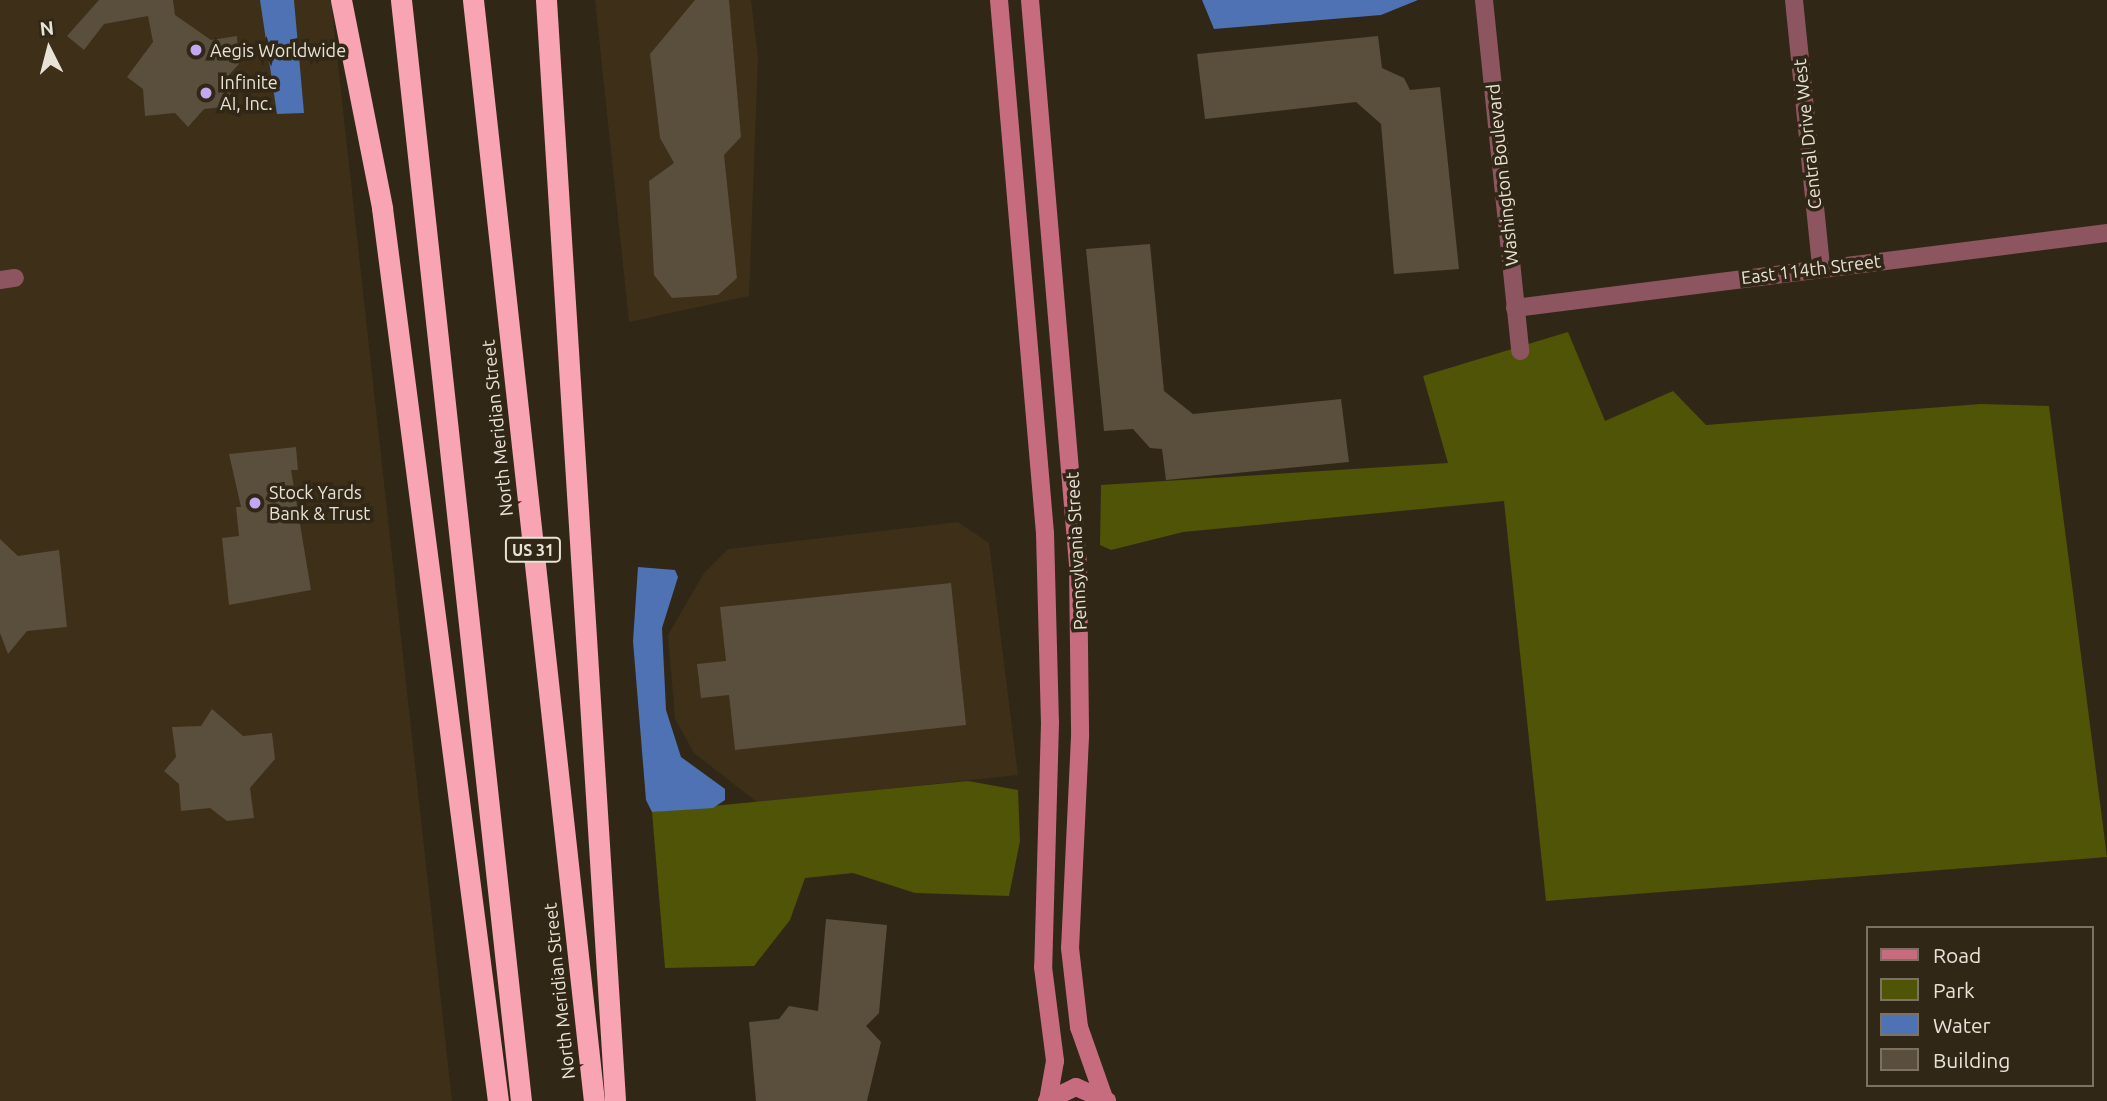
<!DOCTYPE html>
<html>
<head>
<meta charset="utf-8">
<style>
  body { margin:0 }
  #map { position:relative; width:2107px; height:1101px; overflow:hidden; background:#312716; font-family:Ubuntu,sans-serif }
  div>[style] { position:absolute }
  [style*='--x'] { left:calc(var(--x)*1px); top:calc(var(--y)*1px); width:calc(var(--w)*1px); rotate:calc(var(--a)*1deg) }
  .built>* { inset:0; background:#3d2f18 }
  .green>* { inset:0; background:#4f5406 }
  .water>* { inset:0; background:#4e72b3 }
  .building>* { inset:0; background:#5a4f3c }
  .street>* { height:18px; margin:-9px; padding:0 9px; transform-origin:9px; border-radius:9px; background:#8d555f }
  .secondary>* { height:18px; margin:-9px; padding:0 9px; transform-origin:9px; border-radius:9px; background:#c66c7e }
  .highway>* { height:21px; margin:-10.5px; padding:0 10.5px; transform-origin:10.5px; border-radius:10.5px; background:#f8a4b3 }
  .dots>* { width:19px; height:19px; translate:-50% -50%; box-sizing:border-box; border:4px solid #312716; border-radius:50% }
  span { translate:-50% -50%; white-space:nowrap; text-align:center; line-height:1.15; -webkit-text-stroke:7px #312716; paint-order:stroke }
  .shield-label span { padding:2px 5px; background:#312716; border:2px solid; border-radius:5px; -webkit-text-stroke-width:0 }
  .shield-label { font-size:16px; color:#e9e2d7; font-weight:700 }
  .poi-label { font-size:18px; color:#e9e2d7 }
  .left { translate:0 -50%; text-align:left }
  .street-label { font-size:18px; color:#e9e2d7 }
  .legend { position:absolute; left:1866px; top:926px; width:228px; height:161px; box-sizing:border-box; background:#312716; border:2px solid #7b7263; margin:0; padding:9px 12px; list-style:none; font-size:21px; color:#e9e2d7 }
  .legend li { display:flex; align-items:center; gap:14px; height:35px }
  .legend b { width:35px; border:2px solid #7b7263 }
  .north { position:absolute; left:14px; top:14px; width:70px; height:70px; -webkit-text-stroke:5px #312716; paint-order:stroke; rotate:354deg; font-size:19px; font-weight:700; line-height:28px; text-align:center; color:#e9e2d7 }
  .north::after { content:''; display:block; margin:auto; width:24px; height:32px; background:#e9e2d7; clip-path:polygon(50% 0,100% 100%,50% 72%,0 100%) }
</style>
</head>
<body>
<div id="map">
  <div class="built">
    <i style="clip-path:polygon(0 0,331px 0,452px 1101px,0 1101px)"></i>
    <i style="clip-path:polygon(595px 0,751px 0,758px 58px,749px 296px,629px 322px)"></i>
    <i style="clip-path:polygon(958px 522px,989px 543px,1018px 775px,758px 803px,694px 753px,675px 719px,668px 635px,704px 573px,728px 549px)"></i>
  </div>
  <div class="green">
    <i style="clip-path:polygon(1568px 332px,1605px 421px,1673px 391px,1706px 425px,1981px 404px,2049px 406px,2107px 857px,1546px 901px,1504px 501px,1183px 532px,1111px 550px,1100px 545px,1101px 485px,1448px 463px,1423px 376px)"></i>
    <i style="clip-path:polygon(968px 781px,1018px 790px,1020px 841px,1009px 896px,915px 893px,853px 873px,805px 878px,790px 920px,754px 966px,665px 968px,652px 812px)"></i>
  </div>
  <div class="water">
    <i style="clip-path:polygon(260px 0,294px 0,304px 113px,277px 114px)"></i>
    <i style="clip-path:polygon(1202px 0,1418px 0,1381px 15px,1214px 29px)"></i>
    <i style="clip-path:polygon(638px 567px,675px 570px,678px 577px,662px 628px,666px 710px,681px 757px,725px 789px,725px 800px,713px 808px,652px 812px,646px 800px,633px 641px)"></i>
  </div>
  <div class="building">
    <i style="clip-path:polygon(99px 0,173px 0,175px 15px,211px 40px,237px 36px,239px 64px,228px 76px,233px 106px,204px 109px,188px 127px,175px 113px,145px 116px,143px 89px,127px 77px,153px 42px,148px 16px,104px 24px,84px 50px,67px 36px)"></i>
    <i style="clip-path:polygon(695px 0,729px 0,741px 137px,724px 155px,737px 278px,718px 295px,672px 298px,654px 275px,649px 181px,674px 163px,660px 138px,650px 54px)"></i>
    <i style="clip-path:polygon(1378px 36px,1382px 68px,1404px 78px,1410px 90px,1440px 87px,1459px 269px,1394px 274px,1381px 124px,1356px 102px,1205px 119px,1197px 54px)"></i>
    <i style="clip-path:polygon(1150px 244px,1164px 391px,1193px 414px,1341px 399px,1349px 462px,1166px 480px,1162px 449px,1150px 448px,1133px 429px,1104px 431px,1086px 249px)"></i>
    <i style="clip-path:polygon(296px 447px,298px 470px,291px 470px,311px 590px,229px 605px,222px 538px,239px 536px,236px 507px,241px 507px,229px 454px)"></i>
    <i style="clip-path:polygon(0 539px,18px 556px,59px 550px,67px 627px,27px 631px,8px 654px,0 633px)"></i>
    <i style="clip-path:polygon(951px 583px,966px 725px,735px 750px,729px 695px,701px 698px,697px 664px,726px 661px,720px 607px)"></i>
    <i style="clip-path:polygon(212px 709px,243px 736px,272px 733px,275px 759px,250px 788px,254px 818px,227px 821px,210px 808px,181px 811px,179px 784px,164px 771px,176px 757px,172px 727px,201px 726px)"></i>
    <i style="clip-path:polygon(826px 919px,887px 925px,879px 1013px,866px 1026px,881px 1042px,867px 1101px,756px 1101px,749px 1022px,779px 1019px,789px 1006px,818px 1011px)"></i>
  </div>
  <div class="street">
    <i style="--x:1484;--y:0;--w:353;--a:84.1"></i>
    <i style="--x:1794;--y:0;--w:269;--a:84.2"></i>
    <i style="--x:0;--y:280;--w:15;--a:-8"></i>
    <i style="--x:1515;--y:308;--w:597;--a:-7.22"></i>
  </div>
  <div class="secondary">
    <i style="--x:999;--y:0;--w:535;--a:85.07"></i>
    <i style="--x:1045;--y:533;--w:190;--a:88.5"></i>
    <i style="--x:1050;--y:723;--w:244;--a:91.6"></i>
    <i style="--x:1043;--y:967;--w:95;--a:82.7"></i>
    <i style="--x:1055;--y:1061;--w:40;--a:100"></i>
    <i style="--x:1030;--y:0;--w:566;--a:85.14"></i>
    <i style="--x:1078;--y:564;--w:173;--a:89.3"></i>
    <i style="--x:1080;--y:737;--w:211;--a:92.7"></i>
    <i style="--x:1070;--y:948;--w:80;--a:83.5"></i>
    <i style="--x:1079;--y:1027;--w:75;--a:70.6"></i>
    <i style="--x:1047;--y:1101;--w:32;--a:-26"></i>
    <i style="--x:1076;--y:1087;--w:34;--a:24"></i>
  </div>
  <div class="highway">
    <i style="--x:341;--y:0;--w:212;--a:78.8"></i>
    <i style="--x:382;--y:208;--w:901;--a:82.6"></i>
    <i style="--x:401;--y:0;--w:1108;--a:83.78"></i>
    <i style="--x:473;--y:0;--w:1108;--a:83.73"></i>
    <i style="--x:546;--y:0;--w:1103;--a:86.41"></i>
  </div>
  <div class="dots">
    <i style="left:196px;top:50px;background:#c2a7f2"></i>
    <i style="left:206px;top:93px;background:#c2a7f2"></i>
    <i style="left:255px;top:503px;background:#c2a7f2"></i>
  </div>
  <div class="shield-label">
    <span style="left:533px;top:550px">US 31</span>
  </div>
  <div class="poi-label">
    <span class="left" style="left:210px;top:50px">Aegis Worldwide</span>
    <span class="left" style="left:220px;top:93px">Infinite<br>AI, Inc.</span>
    <span class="left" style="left:269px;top:503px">Stock Yards<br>Bank &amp; Trust</span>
  </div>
  <div class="street-label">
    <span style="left:1807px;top:134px;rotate:-96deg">Central Drive West</span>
    <span style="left:1502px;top:175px;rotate:-96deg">Washington Boulevard</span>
    <span style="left:1811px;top:269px;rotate:-7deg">East 114th Street</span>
    <span style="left:497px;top:428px;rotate:-96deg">North Meridian Street</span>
    <span style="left:1076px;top:551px;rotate:-93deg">Pennsylvania Street</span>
    <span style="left:559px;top:991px;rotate:-96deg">North Meridian Street</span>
  </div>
  <ul class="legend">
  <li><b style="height:9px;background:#c66c7e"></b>Road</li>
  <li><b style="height:19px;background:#4f5406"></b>Park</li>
  <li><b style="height:19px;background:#4e72b3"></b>Water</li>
  <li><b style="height:19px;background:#5a4f3c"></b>Building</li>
  </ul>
  <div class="north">N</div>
</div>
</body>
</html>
